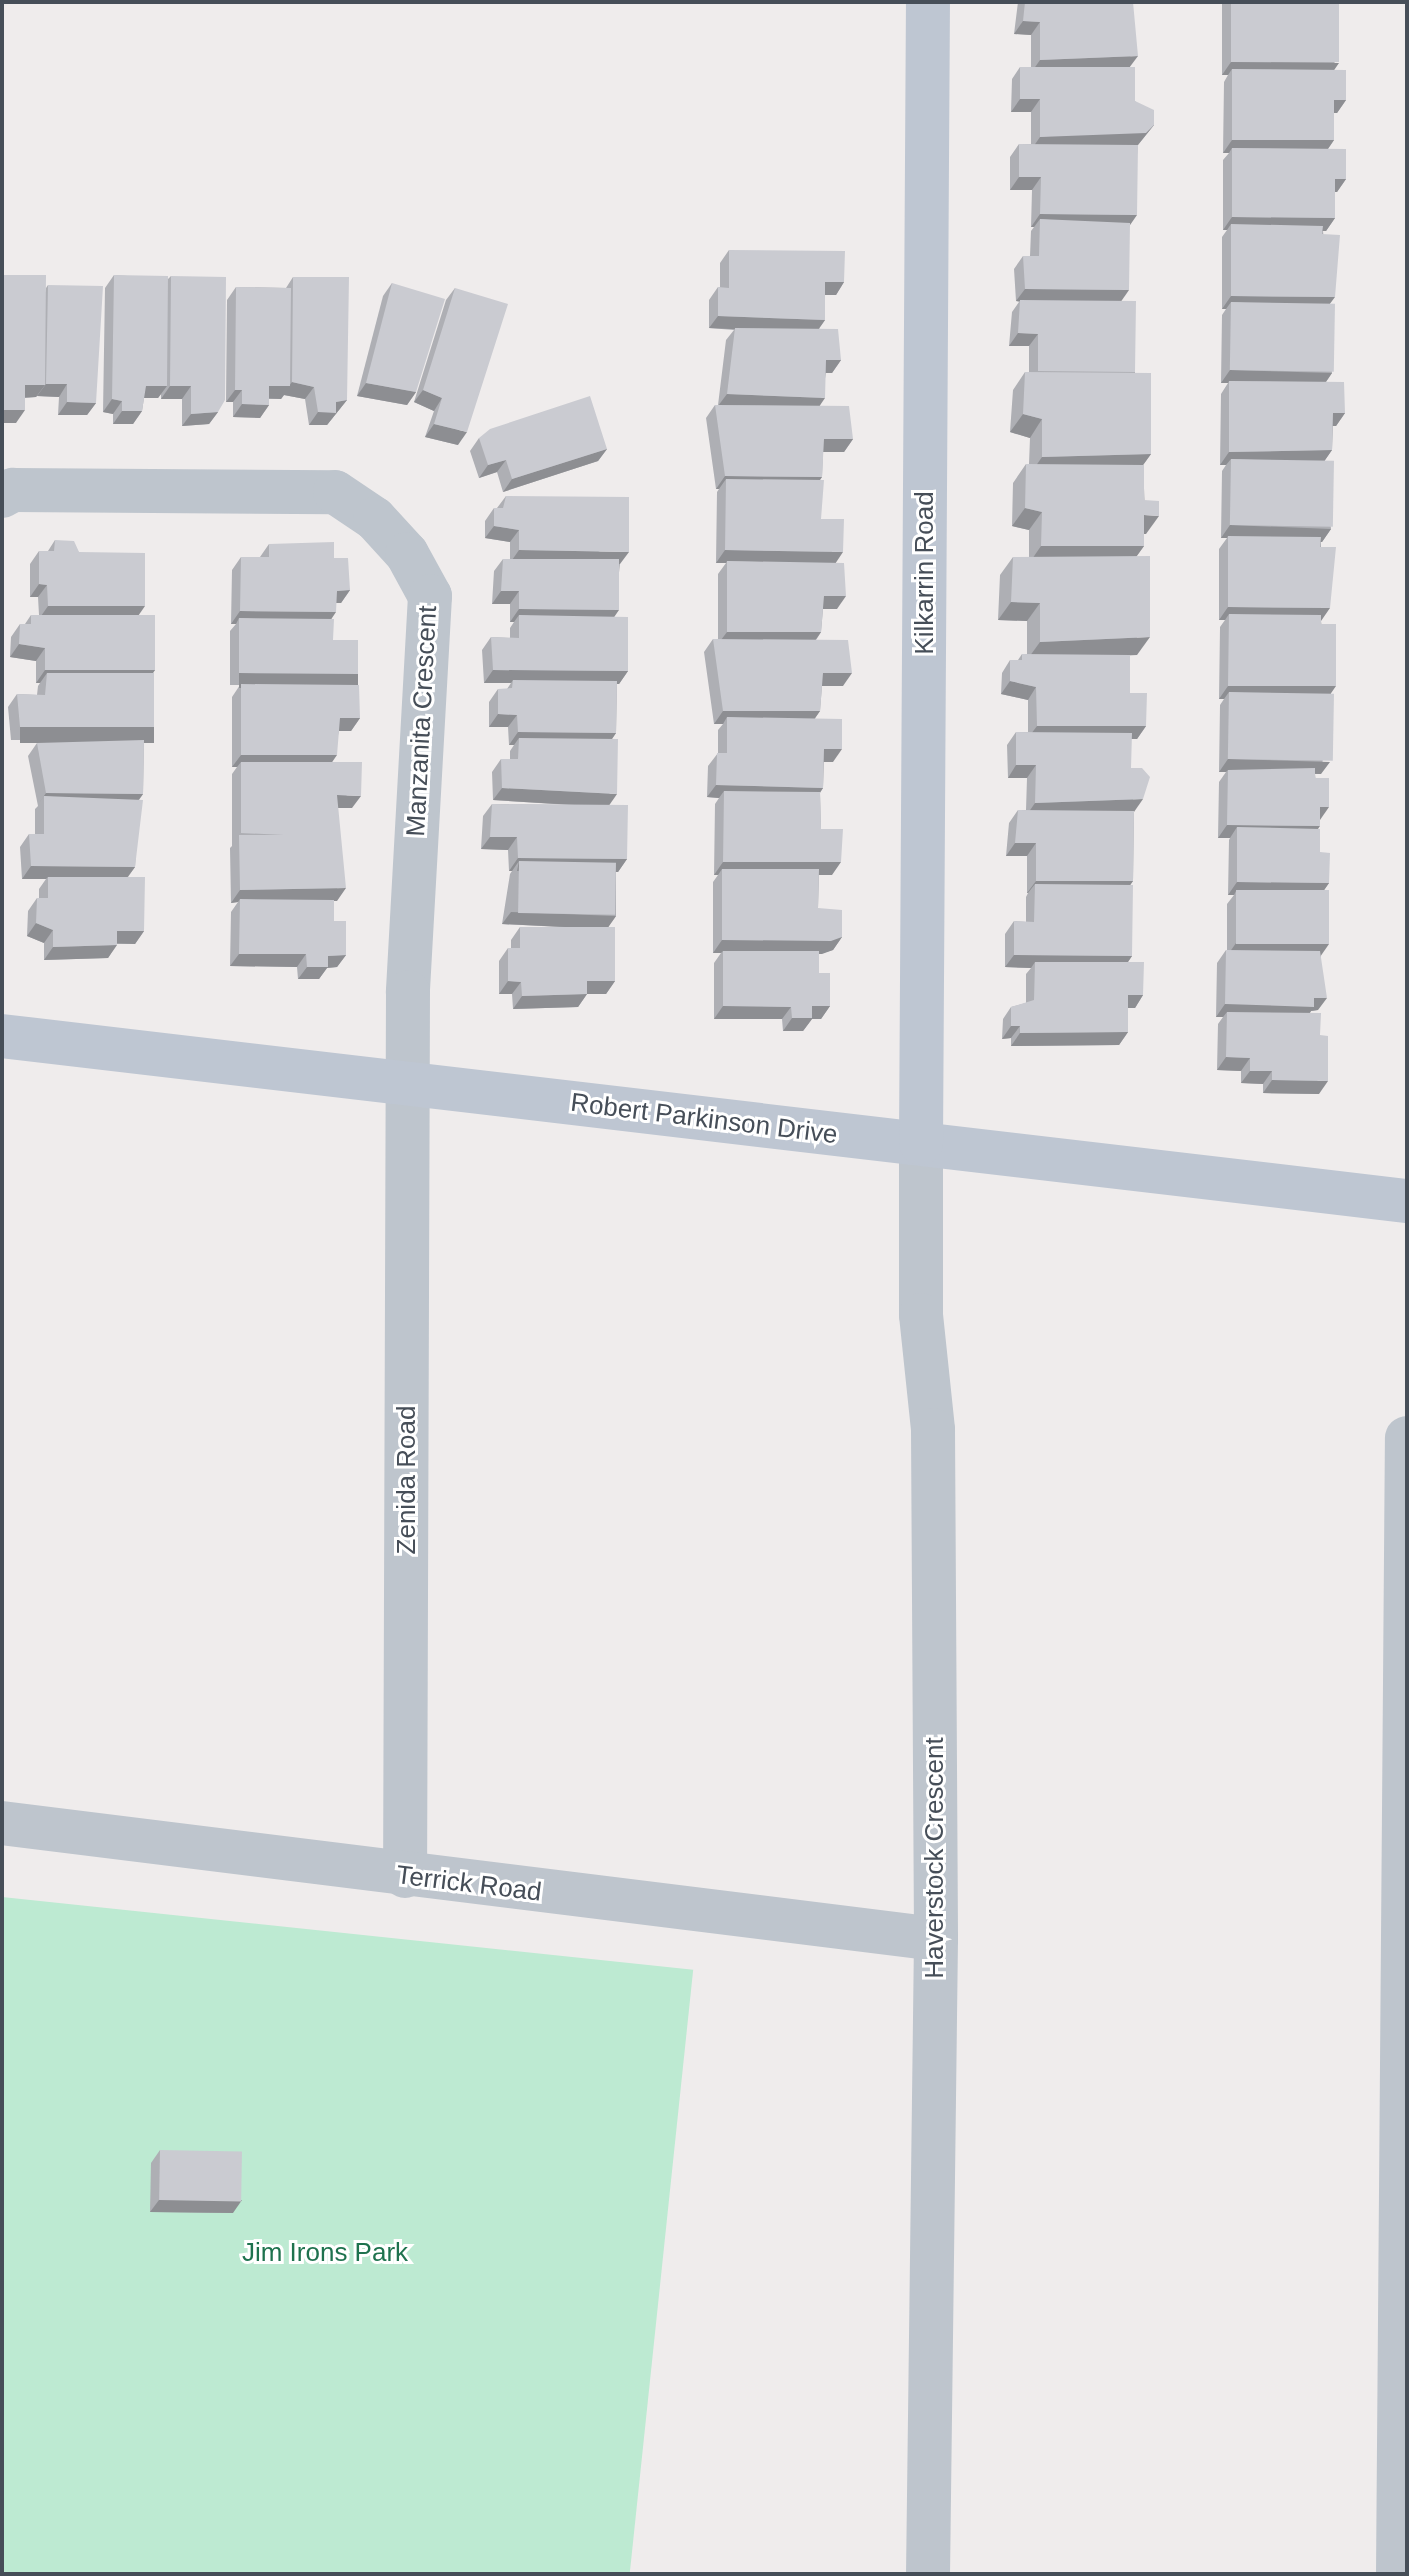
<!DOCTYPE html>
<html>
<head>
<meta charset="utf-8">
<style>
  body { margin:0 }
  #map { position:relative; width:1409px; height:2576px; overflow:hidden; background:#efecec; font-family:Arial,sans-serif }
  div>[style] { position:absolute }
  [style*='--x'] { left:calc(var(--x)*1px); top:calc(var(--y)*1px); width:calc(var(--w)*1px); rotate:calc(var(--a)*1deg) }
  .green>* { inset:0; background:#bdead2; transform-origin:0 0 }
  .street>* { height:44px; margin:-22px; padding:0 22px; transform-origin:22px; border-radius:22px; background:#bec5cd }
  .secondary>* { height:44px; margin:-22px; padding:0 22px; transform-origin:22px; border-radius:22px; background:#bec6d2 }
  .wall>* { inset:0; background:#aeafb4 }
  .shaded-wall>* { inset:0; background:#8d8e92; transform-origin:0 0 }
  .building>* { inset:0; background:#cacbd1; transform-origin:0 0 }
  span { translate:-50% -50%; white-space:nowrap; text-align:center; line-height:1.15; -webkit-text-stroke:6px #fff; paint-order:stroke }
  .street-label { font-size:26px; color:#464e58 }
  .park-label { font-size:26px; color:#1e724e }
  .frame { position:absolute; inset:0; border:4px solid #464e58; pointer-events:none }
</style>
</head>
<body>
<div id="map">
  <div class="green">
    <i style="left:2px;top:1897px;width:695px;height:677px;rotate:6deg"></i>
  </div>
  <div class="street">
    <i style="--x:2;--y:496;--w:13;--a:-29"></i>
    <i style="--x:13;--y:490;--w:322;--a:0.4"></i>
    <i style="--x:335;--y:492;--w:48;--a:34"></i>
    <i style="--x:375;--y:519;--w:47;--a:47.6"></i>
    <i style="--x:407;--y:554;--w:48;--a:61.3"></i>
    <i style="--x:430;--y:596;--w:397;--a:93.2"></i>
    <i style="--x:408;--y:992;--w:884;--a:90.19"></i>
    <i style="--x:921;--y:1143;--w:172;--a:90"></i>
    <i style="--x:921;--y:1315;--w:116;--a:84"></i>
    <i style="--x:933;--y:1430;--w:509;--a:89.66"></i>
    <i style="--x:936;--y:1939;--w:635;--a:90.72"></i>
    <i style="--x:2;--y:1823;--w:941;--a:7.08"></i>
    <i style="--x:1398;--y:2574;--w:1136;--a:-89.55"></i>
  </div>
  <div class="secondary">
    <i style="--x:2;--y:1036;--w:1415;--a:6.7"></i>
    <i style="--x:921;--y:1143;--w:1141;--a:-89.65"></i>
  </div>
  <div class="wall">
    <i style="clip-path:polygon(1018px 2px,1133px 2px,1130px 67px,1135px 101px,1154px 125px,1138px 145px,1121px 301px,1151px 454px,1143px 465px,1146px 534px,1144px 534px,1144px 546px,1136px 557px,1137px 655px,1130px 655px,1130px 693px,1146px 726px,1137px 739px,1131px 739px,1131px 768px,1134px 812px,1133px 881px,1130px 885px,1132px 956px,1128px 962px,1143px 995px,1135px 1008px,1128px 1008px,1128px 1032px,1119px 1045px,1011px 1046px,1011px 1038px,1002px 1039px,1003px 1019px,1011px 1007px,1026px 1003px,1026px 974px,1031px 968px,1005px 967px,1005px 934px,1014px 921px,1026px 922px,1026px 897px,1028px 893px,1027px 893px,1027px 856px,1006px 856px,1009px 823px,1018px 810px,1026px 810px,1027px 778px,1008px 778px,1007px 745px,1016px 732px,1028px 732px,1028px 700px,1001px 694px,1002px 673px,1010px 660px,1018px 660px,1022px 654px,1027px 654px,1027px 621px,998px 620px,1000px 575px,1013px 557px,1029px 557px,1029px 530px,1012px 526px,1013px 483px,1026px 464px,1029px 464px,1030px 438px,1010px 432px,1013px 390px,1025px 372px,1029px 372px,1029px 346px,1009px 346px,1012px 312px,1019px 302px,1016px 301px,1014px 269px,1023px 256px,1030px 256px,1031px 231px,1034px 227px,1031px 227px,1032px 190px,1010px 190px,1010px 157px,1019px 144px,1031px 144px,1031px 112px,1011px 112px,1012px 79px,1020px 67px,1031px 67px,1031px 35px,1014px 34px)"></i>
    <i style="clip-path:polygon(1224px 2px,1339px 2px,1334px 70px,1346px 100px,1337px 113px,1334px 113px,1334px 140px,1328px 149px,1346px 179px,1337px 192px,1335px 192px,1335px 218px,1326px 231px,1323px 231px,1330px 304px,1332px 373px,1326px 382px,1345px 413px,1336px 426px,1333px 426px,1332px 450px,1325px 460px,1331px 529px,1322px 542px,1321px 542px,1321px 621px,1331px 693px,1321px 774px,1315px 774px,1320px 820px,1318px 828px,1320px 852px,1329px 883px,1324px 890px,1318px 1010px,1311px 1011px,1310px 1013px,1319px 1094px,1263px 1093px,1263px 1084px,1241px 1083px,1241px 1071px,1217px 1070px,1218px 1024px,1223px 1017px,1216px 1017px,1217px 963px,1226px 950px,1227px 950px,1227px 904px,1234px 895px,1228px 895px,1229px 840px,1230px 838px,1218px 838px,1219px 782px,1226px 772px,1219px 772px,1220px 705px,1224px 699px,1219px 699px,1220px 627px,1225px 620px,1219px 620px,1219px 549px,1227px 538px,1221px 538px,1222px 471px,1226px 465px,1220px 465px,1221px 394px,1228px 383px,1221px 383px,1222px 315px,1226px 309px,1222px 309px,1222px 237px,1227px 230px,1223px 230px,1223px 160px,1229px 153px,1223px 153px,1224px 82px,1228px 75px,1222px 75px,1222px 4px)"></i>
    <i style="clip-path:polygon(729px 250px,844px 282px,836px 295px,825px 295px,825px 320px,819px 328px,841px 360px,832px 373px,826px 373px,820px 406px,853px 439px,844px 452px,823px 452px,822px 477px,820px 480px,821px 519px,836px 563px,837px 609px,823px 609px,821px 632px,816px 640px,843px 686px,822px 686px,820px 711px,815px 718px,833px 762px,824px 762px,823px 788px,820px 793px,821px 829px,832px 875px,819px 875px,818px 908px,842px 937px,833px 950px,819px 954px,819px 973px,830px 1006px,821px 1019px,812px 1019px,803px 1031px,783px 1031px,782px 1019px,714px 1019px,714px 963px,721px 953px,713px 953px,713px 882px,718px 875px,714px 875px,715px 804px,719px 798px,707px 797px,708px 766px,718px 753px,718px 730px,723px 724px,714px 724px,704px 652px,713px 639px,718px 639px,718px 574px,726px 563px,716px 563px,717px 492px,719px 489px,716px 489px,706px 418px,715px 405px,718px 405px,726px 340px,734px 330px,709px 328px,709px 300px,718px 287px,720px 287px,720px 263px)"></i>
    <i style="clip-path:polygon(114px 275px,168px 279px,171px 276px,218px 412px,209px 424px,182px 426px,182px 399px,161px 399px,161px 394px,158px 398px,144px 398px,142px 411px,133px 424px,113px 424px,113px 414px,103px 412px,105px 288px)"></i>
    <i style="clip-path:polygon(293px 277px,347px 400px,327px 425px,309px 425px,305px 399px,284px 395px,281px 399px,269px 399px,269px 405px,260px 418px,233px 417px,233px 402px,226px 402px,227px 300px,236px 287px,286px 288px)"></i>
    <i style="clip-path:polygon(392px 283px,416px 392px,407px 405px,357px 396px,383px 296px)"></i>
    <i style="clip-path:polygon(48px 285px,96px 403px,87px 415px,58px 415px,59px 397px,37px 396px,36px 397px,25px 398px,16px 423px,46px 288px)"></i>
    <i style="clip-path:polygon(455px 288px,458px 445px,425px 437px,434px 411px,414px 402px,446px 300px)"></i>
    <i style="clip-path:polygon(479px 438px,607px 449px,598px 461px,503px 492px,497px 472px,479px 478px,470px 451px)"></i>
    <i style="clip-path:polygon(506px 496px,620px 564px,614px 616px,628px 671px,619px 684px,617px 684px,616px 733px,612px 739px,609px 805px,627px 859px,618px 872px,616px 872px,616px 916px,608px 927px,615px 981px,606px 994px,587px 994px,578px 1007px,513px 1009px,512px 994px,499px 994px,499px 961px,508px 948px,511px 948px,511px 940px,520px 927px,560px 927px,502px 924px,510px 874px,512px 871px,509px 871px,508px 850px,481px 849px,483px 816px,492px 804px,569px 805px,493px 800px,492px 772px,501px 759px,510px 759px,510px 751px,514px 745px,509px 745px,508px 727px,489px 727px,489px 702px,498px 689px,507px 689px,511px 683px,484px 683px,482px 650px,491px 637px,510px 638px,510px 628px,514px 622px,510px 622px,510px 604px,492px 604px,494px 571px,503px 559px,510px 559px,510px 542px,485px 538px,485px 521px,494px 508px,497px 508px)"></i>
    <i style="clip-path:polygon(55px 540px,79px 552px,138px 615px,155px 670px,153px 673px,145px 740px,144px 740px,143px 794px,139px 800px,135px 867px,128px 877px,144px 931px,135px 944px,117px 944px,108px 958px,44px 960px,44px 943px,27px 936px,28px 911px,37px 898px,39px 898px,39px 889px,46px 879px,22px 879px,20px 847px,29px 834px,35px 834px,35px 809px,38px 806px,28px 756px,37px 743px,124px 740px,11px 740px,8px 707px,17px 694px,37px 695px,38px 686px,40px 683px,36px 683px,36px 661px,10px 657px,11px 637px,20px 624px,25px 624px,31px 615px,39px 615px,38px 597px,30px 597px,30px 564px,39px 551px,48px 551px)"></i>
    <i style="clip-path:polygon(269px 544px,334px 558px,350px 590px,341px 603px,336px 603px,331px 619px,333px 640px,350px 685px,360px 718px,351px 731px,339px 731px,332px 762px,352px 808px,338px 808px,337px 901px,334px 901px,334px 921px,346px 955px,337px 967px,327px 968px,319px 979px,298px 979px,297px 967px,230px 966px,231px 912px,238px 902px,231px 903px,230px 848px,232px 846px,232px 774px,237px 767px,232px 767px,232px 697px,240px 685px,230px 685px,230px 631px,236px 624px,231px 624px,232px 570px,241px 557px,260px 557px)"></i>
    <i style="clip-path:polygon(160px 2150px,233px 2213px,150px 2212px,151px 2163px)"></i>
  </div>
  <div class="shaded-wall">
    <i style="clip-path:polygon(1023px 21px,1040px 22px,1031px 35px,1014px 34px)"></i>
    <i style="clip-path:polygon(1138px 56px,1129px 68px,1031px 73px,1040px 60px)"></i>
    <i style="clip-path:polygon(1231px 62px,1339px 63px,1330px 76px,1232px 69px,1228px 75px,1222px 75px)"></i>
    <i style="clip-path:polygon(1020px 99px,1040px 99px,1031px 112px,1011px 112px)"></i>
    <i style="clip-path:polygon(1334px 100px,1346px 100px,1337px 113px,1325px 113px)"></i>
    <i style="clip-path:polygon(1154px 125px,1137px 146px,1031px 150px,1040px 137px)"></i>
    <i style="clip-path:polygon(1232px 140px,1334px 140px,1325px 153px,1232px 148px,1229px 153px,1223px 153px)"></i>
    <i style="clip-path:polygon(1019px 177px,1041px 177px,1032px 190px,1010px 190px)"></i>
    <i style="clip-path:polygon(1335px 179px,1346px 179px,1337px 192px,1326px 192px)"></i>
    <i style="clip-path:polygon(1040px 214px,1137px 215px,1128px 228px,1040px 219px,1034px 227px,1031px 227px)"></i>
    <i style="clip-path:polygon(1232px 217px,1335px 218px,1326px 231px,1231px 230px,1231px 224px,1227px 230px,1223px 230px)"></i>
    <i style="clip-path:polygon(825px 282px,844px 282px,836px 295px,816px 295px)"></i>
    <i style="clip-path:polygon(1025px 289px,1129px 290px,1120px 303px,1016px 301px)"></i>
    <i style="clip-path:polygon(1231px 296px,1335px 297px,1326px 309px,1231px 302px,1226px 309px,1222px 309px)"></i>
    <i style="clip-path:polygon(718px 316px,825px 320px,816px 333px,709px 328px)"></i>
    <i style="clip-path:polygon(1018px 333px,1038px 334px,1029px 346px,1009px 346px)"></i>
    <i style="clip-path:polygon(826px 360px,841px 360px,832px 373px,817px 373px)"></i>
    <i style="clip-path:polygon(1230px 370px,1332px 373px,1323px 386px,1229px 381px,1228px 383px,1221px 383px)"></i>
    <i style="clip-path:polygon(292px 382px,314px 387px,305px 399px,284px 395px,281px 399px,260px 398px,269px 386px,289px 386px)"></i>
    <i style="clip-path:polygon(366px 383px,416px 392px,407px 405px,357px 396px)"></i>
    <i style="clip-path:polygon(46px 384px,67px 384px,59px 397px,37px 396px)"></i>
    <i style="clip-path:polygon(25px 385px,45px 385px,36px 397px,16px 398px)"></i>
    <i style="clip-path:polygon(146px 386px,167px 386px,158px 398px,137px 398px)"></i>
    <i style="clip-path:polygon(170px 386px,191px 386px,182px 399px,161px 399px)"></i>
    <i style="clip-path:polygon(235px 390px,242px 390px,233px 402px,226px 402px)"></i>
    <i style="clip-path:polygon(423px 390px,442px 398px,434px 411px,414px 402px)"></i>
    <i style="clip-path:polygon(727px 394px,825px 398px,816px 411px,718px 406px)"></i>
    <i style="clip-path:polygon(112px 399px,122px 401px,113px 414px,103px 412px)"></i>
    <i style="clip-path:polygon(347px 400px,327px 425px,309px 425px,318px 412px,336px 402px)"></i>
    <i style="clip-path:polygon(67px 402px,96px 403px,87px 415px,58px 415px)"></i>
    <i style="clip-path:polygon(242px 404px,269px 405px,260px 418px,233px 417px)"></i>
    <i style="clip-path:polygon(2px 410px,25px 410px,16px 423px,2px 423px)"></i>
    <i style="clip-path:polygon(122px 411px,142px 411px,133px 424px,113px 424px)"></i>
    <i style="clip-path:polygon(218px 412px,209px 424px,182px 426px,191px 414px)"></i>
    <i style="clip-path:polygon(1333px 413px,1345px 413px,1336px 426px,1324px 426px)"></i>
    <i style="clip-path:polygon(1023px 414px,1042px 419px,1030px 438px,1010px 432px)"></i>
    <i style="clip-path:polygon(434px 424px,467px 432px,458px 445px,425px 437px)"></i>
    <i style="clip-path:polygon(824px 439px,853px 439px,844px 452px,815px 452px)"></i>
    <i style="clip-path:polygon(607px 449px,598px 461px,503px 492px,512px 479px)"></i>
    <i style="clip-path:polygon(1332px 450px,1323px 463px,1231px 459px,1226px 465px,1220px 465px,1229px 452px)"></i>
    <i style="clip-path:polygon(1151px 454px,1138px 472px,1029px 476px,1042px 457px)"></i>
    <i style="clip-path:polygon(506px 460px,497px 472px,479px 478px,488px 465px)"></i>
    <i style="clip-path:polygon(725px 476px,822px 477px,813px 489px,726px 479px,719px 489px,716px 489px)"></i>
    <i style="clip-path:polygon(1025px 508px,1042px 512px,1029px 530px,1012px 526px)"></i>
    <i style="clip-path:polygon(1144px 515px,1159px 516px,1146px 534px,1131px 534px)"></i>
    <i style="clip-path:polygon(1230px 525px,1331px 529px,1322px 542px,1228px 538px,1228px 536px,1227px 538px,1221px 538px)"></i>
    <i style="clip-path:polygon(494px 526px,519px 530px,510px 542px,485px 538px)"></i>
    <i style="clip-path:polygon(1041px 546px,1144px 546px,1131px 564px,1028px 565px)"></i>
    <i style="clip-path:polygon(519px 550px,629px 552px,620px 564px,510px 563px)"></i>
    <i style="clip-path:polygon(725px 550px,843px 552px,835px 564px,727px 561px,726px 563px,716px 563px)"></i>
    <i style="clip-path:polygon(39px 584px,47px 585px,38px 597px,30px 597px)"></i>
    <i style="clip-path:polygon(350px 590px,341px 603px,328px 603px,337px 591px)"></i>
    <i style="clip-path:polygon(501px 591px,519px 591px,510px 604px,492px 604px)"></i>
    <i style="clip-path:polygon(824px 596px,846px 596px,837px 609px,816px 609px)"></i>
    <i style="clip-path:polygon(1011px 602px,1040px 603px,1027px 621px,998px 620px)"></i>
    <i style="clip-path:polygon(48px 606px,145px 606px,136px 619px,39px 619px)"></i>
    <i style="clip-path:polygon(1228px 607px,1330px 608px,1321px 621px,1229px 614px,1225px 620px,1219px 620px)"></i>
    <i style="clip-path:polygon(519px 609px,619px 610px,610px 623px,519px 615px,514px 622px,510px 622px)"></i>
    <i style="clip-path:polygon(240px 611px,336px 612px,328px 624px,239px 618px,236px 624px,231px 624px)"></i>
    <i style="clip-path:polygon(727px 632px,821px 632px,812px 645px,718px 644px)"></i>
    <i style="clip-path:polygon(1150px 637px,1137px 655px,1027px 660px,1040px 642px)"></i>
    <i style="clip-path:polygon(19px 644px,45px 648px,36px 661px,10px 657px)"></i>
    <i style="clip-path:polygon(45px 670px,155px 670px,146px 683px,47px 673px,40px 683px,36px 683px)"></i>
    <i style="clip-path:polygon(493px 670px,628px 671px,619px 684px,513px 683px,513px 680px,511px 683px,484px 683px)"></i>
    <i style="left:239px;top:673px;width:119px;height:15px"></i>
    <i style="clip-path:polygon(823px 673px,852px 673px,843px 686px,814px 686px)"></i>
    <i style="clip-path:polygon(1010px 681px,1036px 687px,1028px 700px,1001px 694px)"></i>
    <i style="clip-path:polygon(1228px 686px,1336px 686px,1327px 699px,1229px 692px,1224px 699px,1219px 699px)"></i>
    <i style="clip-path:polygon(723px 711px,820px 711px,811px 724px,727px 717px,723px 724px,714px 724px)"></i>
    <i style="clip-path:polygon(498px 714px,517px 715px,508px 727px,489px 727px)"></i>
    <i style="clip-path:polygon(340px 718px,360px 718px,351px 731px,331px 731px)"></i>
    <i style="clip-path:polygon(1037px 726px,1146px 726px,1137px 739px,1028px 738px)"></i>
    <i style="left:20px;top:727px;width:134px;height:16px"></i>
    <i style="clip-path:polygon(518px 732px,616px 733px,607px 746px,519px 738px,514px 745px,509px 745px)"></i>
    <i style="clip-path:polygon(824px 749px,842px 749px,833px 762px,815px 762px)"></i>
    <i style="clip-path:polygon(241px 755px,337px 755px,328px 768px,241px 762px,237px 767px,232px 767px)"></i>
    <i style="clip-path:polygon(1228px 759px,1330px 762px,1321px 774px,1228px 772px,1228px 770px,1226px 772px,1219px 772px)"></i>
    <i style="clip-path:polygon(1016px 765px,1036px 765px,1027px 778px,1008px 778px)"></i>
    <i style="clip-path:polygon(716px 785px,823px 788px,814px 801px,724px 791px,719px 798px,707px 797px)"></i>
    <i style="clip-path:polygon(502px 788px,617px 794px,608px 807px,493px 800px)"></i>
    <i style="clip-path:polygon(46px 793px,143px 794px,134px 806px,44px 796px,37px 806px)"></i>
    <i style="clip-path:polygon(337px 795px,361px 796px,352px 808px,328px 808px)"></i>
    <i style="clip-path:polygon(1143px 799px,1134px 812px,1026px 816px,1035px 803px)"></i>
    <i style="clip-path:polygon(1320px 807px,1329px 807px,1320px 820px)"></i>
    <i style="clip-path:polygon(1227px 825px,1320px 826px,1311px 839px,1237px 827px,1230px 838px,1218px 838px)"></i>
    <i style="clip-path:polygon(490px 837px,517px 837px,508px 850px,481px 849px)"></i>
    <i style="clip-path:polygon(1015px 843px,1036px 843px,1027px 856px,1006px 856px)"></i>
    <i style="clip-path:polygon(518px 858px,627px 859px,618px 872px,517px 871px,519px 861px,512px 871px,509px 871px)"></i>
    <i style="clip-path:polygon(723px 862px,841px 862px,832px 875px,722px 875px,722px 869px,718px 875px,714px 875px)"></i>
    <i style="clip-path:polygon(31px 866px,135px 867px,126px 879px,48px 877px,46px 879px,22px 879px)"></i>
    <i style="clip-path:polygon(1036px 881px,1133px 881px,1124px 894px,1035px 884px,1028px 893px,1027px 893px)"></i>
    <i style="clip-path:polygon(1237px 882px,1329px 883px,1320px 896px,1236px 891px,1234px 895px,1228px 895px)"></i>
    <i style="clip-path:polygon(346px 888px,337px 901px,240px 902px,240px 899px,238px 902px,231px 903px,240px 890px)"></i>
    <i style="clip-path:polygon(511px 912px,616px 916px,607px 929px,502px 924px)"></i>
    <i style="clip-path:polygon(36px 923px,53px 930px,44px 943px,27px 936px)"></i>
    <i style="clip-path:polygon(117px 931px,144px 931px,135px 944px,108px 943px)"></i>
    <i style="clip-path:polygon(842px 937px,833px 950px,822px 954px,723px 953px,723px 951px,721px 953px,713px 953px,722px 940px)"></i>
    <i style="clip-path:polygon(1236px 943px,1329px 944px,1320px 957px,1227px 956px)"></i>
    <i style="clip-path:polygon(117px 945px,108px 958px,44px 960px,53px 947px)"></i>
    <i style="clip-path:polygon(239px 954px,306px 954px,297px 967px,230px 966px)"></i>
    <i style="clip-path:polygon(346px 955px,337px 967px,327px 968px,319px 979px,298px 979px,307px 967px,328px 956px)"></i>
    <i style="clip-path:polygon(1014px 955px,1132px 956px,1123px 969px,1035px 962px,1031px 968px,1005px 967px)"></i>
    <i style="clip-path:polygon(508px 981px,521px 982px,512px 994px,499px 994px)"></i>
    <i style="clip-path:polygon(587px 981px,615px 981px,606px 994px,578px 994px)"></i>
    <i style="clip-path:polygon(587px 994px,578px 1007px,513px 1009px,522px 996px)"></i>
    <i style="clip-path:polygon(1128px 995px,1143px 995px,1135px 1008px,1119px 1008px)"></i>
    <i style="clip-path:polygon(1314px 998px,1327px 998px,1318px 1010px,1311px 1011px,1305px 1020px,1227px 1012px,1223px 1017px,1216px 1017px,1225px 1004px)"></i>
    <i style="clip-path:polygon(723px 1006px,791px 1007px,782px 1019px,714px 1019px)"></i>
    <i style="clip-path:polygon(812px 1006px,830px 1006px,821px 1019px,812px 1019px,803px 1031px,783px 1031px,792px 1018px)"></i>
    <i style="clip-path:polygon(1011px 1026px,1020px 1026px,1011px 1038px,1002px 1039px)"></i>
    <i style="clip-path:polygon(1128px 1032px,1119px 1045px,1011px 1046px,1020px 1033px)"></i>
    <i style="clip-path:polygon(1226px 1057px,1250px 1058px,1241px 1071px,1217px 1070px)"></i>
    <i style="clip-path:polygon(1250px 1071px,1272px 1071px,1263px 1084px,1241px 1083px)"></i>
    <i style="clip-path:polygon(1272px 1080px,1328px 1081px,1319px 1094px,1263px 1093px)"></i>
    <i style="clip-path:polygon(159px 2200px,242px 2200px,233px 2213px,150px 2212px)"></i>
  </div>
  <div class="building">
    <i style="clip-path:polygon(1025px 2px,1133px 2px,1138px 56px,1040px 60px,1040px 22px,1023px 21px)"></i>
    <i style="left:1231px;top:2px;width:108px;height:60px"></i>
    <i style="clip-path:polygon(1020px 67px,1135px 67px,1135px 101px,1154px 110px,1154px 125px,1146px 133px,1040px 137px,1040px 99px,1020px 99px)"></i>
    <i style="clip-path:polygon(1232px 69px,1346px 70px,1346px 100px,1334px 100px,1334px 140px,1232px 140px)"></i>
    <i style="clip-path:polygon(1019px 144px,1138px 145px,1137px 215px,1040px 214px,1041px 177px,1019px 177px)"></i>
    <i style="clip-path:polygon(1232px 148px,1346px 149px,1346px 179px,1335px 179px,1335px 218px,1232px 217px)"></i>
    <i style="clip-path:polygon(1040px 219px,1130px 223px,1129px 290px,1025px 289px,1023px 256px,1039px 256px)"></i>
    <i style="clip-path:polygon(1231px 224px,1323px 226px,1322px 234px,1340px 235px,1335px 297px,1231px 296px)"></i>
    <i style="clip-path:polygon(729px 250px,845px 251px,844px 282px,825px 282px,825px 320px,718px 316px,718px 287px,729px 288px)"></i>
    <i style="clip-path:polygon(2px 275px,46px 275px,45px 385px,25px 385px,25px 410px,2px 410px)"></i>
    <i style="clip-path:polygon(114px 275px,168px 276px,167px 386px,146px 386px,142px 411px,122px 411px,122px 401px,112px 399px)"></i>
    <i style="clip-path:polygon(171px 276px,226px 277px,225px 400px,218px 412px,191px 414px,191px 386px,170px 386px)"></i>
    <i style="clip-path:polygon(293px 277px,349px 277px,347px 400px,336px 402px,336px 413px,318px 412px,314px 387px,292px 382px)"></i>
    <i style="clip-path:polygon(392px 283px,445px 299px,416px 392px,366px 383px)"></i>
    <i style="clip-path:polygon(48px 285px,103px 286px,96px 403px,67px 402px,67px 384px,46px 384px)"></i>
    <i style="clip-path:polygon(236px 287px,291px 288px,290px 386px,269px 386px,269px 405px,242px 404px,242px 390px,235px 390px)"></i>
    <i style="clip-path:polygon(455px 288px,508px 304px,467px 432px,434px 424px,442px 398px,423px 390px)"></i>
    <i style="clip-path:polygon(1020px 300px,1136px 301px,1135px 372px,1038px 371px,1038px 334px,1018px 333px)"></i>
    <i style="left:1231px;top:302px;width:104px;height:68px;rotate:1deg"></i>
    <i style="clip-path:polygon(735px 328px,838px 329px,841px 360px,826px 360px,825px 398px,727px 394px)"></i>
    <i style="clip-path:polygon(1025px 372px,1151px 373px,1151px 454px,1042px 457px,1042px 419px,1023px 414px)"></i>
    <i style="clip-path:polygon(1229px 381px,1344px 382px,1345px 413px,1333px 413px,1332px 450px,1229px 452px)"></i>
    <i style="clip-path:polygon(590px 396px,607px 449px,512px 479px,506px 460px,488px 465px,479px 438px,490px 429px)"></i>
    <i style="clip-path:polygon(715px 405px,849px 406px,853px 439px,824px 439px,822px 477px,725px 476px)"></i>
    <i style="left:1231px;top:459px;width:103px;height:66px;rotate:1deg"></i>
    <i style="clip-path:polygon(1026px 464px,1144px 465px,1144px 500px,1159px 501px,1159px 516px,1144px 515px,1144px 546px,1041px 546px,1042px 512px,1025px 508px)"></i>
    <i style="clip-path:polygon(726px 479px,824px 480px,821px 519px,844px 519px,843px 552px,725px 550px)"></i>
    <i style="clip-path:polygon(506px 496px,629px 497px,629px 552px,519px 550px,519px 530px,494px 526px,494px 508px,503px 508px)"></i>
    <i style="clip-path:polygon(1228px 536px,1321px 537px,1320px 547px,1336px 547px,1330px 608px,1228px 607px)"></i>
    <i style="clip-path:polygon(55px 540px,74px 541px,79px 552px,145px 553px,145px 606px,48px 606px,47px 585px,39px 584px,39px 551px,54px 551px)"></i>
    <i style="clip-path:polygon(334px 542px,334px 558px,348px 558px,350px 590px,337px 591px,336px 612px,240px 611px,241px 557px,269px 557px,269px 544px)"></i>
    <i style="clip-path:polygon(1150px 556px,1150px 637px,1040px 642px,1040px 603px,1011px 602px,1013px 557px)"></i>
    <i style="clip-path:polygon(503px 559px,619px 559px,619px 610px,519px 609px,519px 591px,501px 591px)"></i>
    <i style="clip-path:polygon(727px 561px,844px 563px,846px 596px,824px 596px,821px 632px,727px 632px)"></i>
    <i style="clip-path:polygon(1229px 614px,1321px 615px,1321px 624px,1336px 624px,1336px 686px,1228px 686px)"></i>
    <i style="clip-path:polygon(31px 615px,155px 615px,155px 670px,45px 670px,45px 648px,19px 644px,20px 624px,31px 624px)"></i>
    <i style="clip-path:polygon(519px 615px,628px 617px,628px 671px,493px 670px,491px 637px,519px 638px)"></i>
    <i style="clip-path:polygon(239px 618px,334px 619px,333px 640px,358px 640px,358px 674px,239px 673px)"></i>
    <i style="clip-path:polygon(713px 639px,848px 640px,852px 673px,823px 673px,820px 711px,723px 711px)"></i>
    <i style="clip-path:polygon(1022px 654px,1130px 655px,1130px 693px,1147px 693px,1146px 726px,1037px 726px,1036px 687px,1010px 681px,1010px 660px,1022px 660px)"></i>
    <i style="clip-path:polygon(47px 673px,154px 673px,154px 727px,20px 727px,17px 694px,45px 695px)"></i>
    <i style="clip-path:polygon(513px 680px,617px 681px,616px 733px,518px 732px,517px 715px,498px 714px,498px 689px,512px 688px)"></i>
    <i style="clip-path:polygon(241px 684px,359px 685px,360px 718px,340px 718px,337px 755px,241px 755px)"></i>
    <i style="left:1229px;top:692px;width:105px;height:67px;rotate:1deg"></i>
    <i style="clip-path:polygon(727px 717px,842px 719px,842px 749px,824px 749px,823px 788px,716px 785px,717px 753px,727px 753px)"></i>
    <i style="clip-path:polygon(1016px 732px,1132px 733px,1131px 768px,1142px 768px,1150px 777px,1143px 799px,1035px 803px,1036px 765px,1016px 765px)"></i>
    <i style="clip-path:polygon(519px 738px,618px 739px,617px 794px,502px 788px,501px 759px,518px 759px)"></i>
    <i style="clip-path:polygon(144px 740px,143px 794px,46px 793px,37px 743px)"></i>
    <i style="clip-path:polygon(241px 762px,362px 762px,361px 796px,337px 795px,346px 888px,240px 890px,239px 835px,284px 835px,241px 833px)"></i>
    <i style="clip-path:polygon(1315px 768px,1315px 778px,1329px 778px,1329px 807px,1320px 807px,1320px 826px,1227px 825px,1228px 770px)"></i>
    <i style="clip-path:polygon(724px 791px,820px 792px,821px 829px,843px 829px,841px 862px,723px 862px)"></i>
    <i style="clip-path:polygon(44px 796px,143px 800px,135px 867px,31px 866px,29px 834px,44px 834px)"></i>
    <i style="clip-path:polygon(492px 804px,628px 805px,627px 859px,518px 858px,517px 837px,490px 837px)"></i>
    <i style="clip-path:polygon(1018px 810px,1134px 811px,1133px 881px,1036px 881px,1036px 843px,1015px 843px)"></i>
    <i style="clip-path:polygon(1237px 827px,1320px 829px,1320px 852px,1330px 853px,1329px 883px,1237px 882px)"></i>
    <i style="left:519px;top:861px;width:97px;height:52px;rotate:1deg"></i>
    <i style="clip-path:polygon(722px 869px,819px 869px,818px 908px,842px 910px,842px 937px,831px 941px,722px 940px)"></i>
    <i style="clip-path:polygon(48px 877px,145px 877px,144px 931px,117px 931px,117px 945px,53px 947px,53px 930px,36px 923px,37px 898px,48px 898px)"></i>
    <i style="clip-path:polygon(1035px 884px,1133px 885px,1132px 956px,1014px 955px,1014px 921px,1034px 922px)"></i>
    <i style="left:1329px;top:890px;width:54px;height:93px;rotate:90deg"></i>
    <i style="clip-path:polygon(240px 899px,334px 900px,334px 921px,346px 921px,346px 955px,328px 956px,328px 967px,307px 967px,306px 954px,239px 954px)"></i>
    <i style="clip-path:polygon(520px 927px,615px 927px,615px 981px,587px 981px,587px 994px,522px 996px,521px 982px,508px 981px,508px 948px,520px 948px)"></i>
    <i style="clip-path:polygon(1226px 950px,1320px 951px,1327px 998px,1314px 998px,1314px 1007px,1225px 1004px)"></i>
    <i style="clip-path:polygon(723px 951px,819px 951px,819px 973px,830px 973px,830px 1006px,812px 1006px,812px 1018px,792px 1018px,791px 1007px,723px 1006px)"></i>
    <i style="clip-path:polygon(1035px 962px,1144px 962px,1143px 995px,1128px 995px,1128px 1032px,1020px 1033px,1020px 1026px,1011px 1026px,1011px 1007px,1034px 1000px)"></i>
    <i style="clip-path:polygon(1227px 1012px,1321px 1013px,1320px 1035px,1328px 1036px,1328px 1081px,1272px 1080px,1272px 1071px,1250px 1071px,1250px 1058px,1226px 1057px)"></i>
    <i style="left:160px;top:2150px;width:82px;height:50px;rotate:1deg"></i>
  </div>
  <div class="street-label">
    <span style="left:925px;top:573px;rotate:-90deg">Kilkarrin Road</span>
    <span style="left:422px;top:721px;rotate:-87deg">Manzanita Crescent</span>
    <span style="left:704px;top:1119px;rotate:7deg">Robert Parkinson Drive</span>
    <span style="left:407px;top:1480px;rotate:-90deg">Zenida Road</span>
    <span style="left:935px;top:1858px;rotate:-90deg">Haverstock Crescent</span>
    <span style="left:469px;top:1884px;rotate:7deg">Terrick Road</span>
  </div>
  <div class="park-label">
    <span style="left:325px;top:2253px">Jim Irons Park</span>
  </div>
  <div class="frame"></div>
</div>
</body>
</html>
